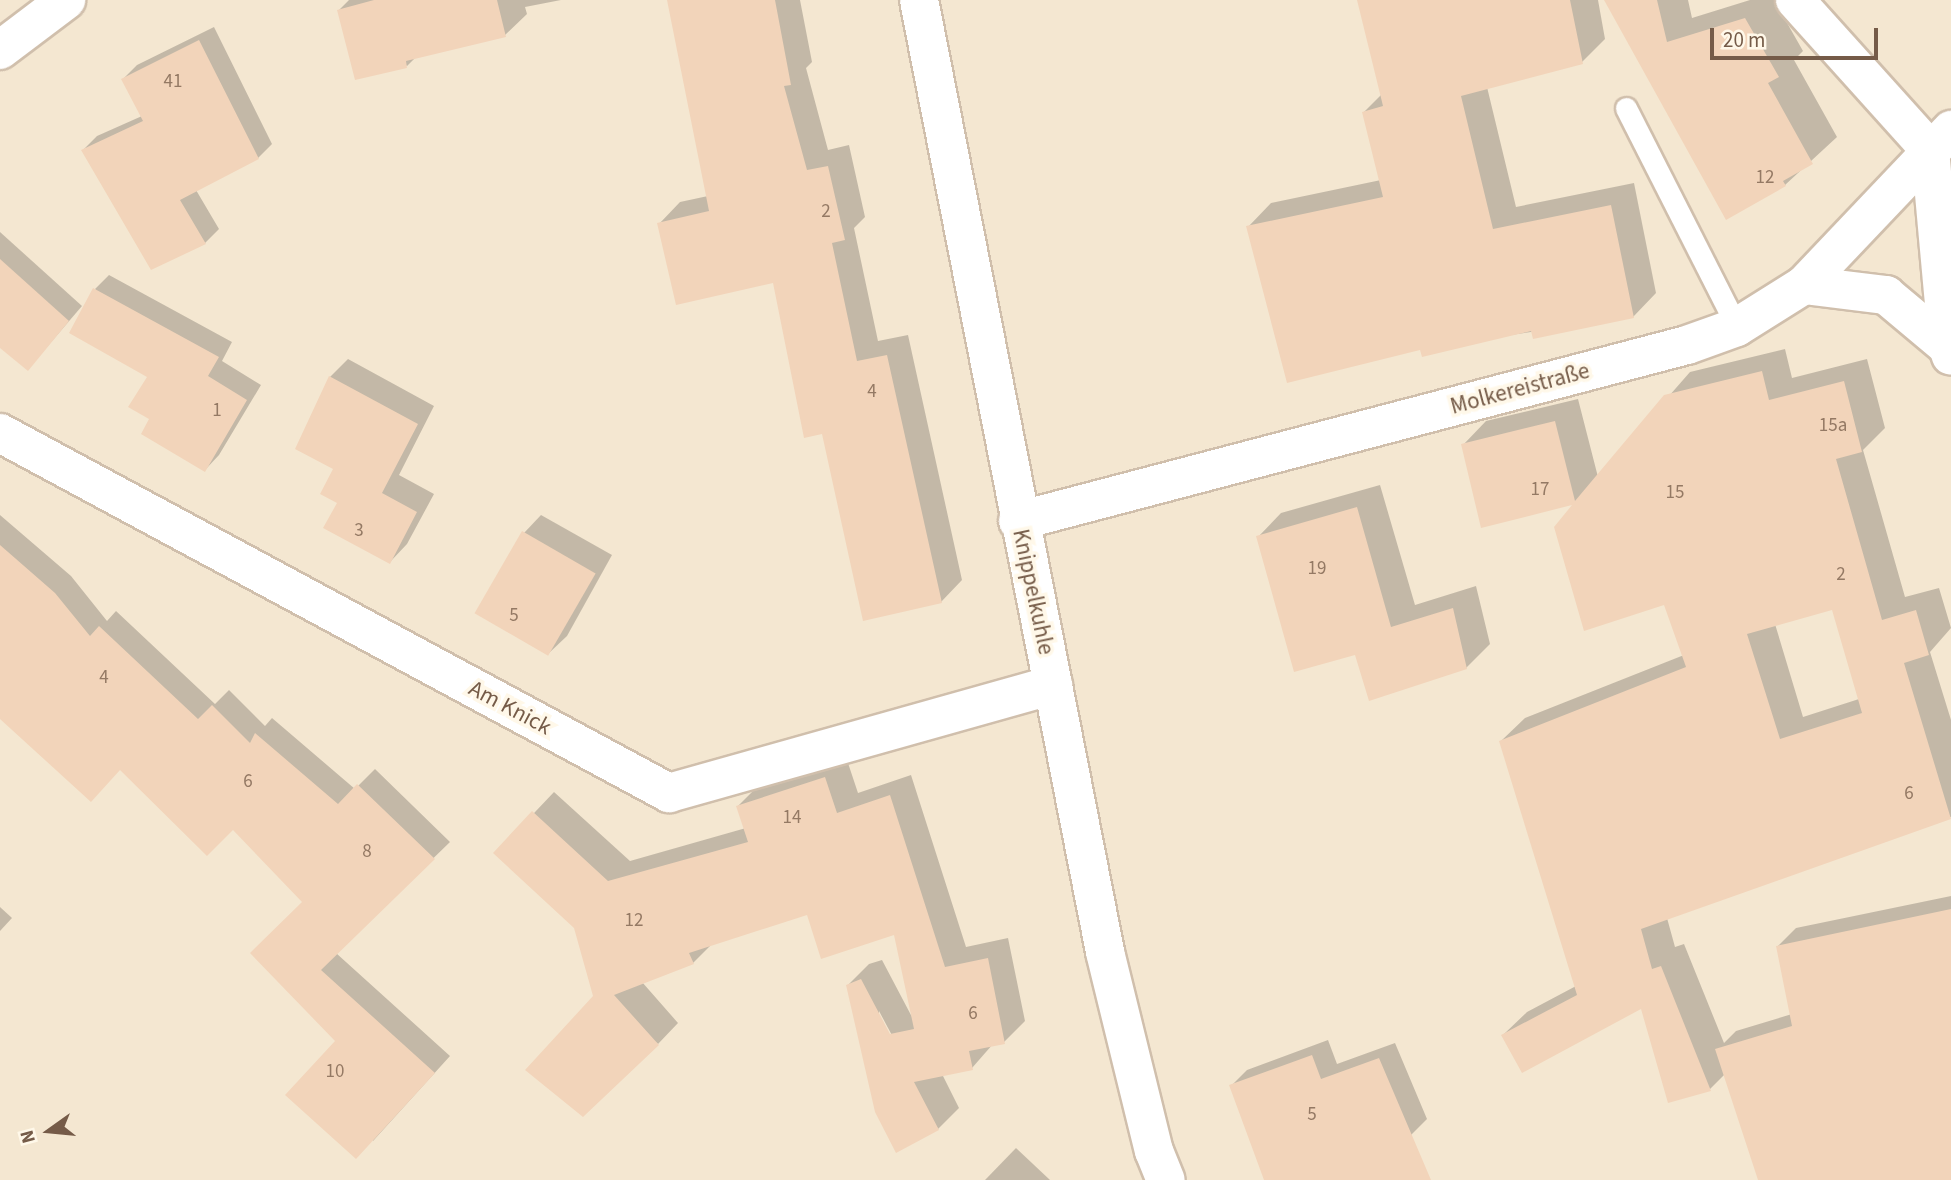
<!DOCTYPE html>
<html>
<head>
<meta charset="utf-8">
<style>
  body { margin:0 }
  #map { position:relative; width:1951px; height:1180px; overflow:hidden; background:#fcf4e2; font-family:"Source Sans 3",sans-serif }
  div>[style] { position:absolute }
  [style*='--x'] { left:calc(var(--x)*1px); top:calc(var(--y)*1px); width:calc(var(--w)*1px); rotate:calc(var(--a)*1deg) }
  .residential>* { inset:0; background:#f4e7d1; transform-origin:0 0 }
  .shadow>* { inset:0; background:#0003 }
  .building>* { inset:0; background:#f2d4ba; transform-origin:0 0 }
  .roads { filter:drop-shadow(2px 0 #d0bfac) drop-shadow(-2px 0 #d0bfac) drop-shadow(0 2px #d0bfac) drop-shadow(0 -2px #d0bfac) }
  .lane>* { height:21px; margin:-10.5px; padding:0 10.5px; transform-origin:10.5px; border-radius:10.5px; background:#fff }
  .street>* { height:38px; margin:-19px; padding:0 19px; transform-origin:19px; border-radius:19px; background:#fff }
  .secondary>* { height:38px; margin:-19px; padding:0 19px; transform-origin:19px; border-radius:19px; background:#fff }
  span { translate:-50% -50%; white-space:nowrap; text-align:center; line-height:1.15; -webkit-text-stroke:7px #fff8e9; paint-order:stroke }
  .number-label { font-size:19px; color:#947964 }
  .number-label span { -webkit-text-stroke-width:0 }
  .street-label { font-size:23px; color:#755b48 }
  .north { position:absolute; left:14px; top:1096px; width:70px; height:70px; -webkit-text-stroke:5px #fff8e9; paint-order:stroke; rotate:255deg; font-size:19px; font-weight:700; line-height:28px; text-align:center; color:#755b48 }
  .north::after { content:''; display:block; margin:auto; width:24px; height:32px; background:#755b48; clip-path:polygon(50% 0,100% 100%,50% 72%,0 100%) }
  .scale { position:absolute; left:1710px; top:28px; width:168px; height:32px; box-sizing:border-box; border:4px solid #755b48; border-top:0; padding-left:9px; font-size:21px; line-height:24px; white-space:nowrap; color:#755b48; -webkit-text-stroke:5px #fff8e9; paint-order:stroke }
</style>
</head>
<body>
<div id="map">
  <div class="residential">
    <i style="left:0;top:0;width:1951px;height:1180px"></i>
  </div>
  <div class="shadow">
    <i style="clip-path:polygon(349px 0,561px 0,525px 7px,527px 14px,505px 35px,416px 57px,407px 66px,339px 10px)"></i>
    <i style="clip-path:polygon(695px 0,800px 0,812px 62px,806px 68px,828px 150px,849px 145px,865px 217px,854px 228px,878px 341px,908px 335px,962px 580px,941px 602px,823px 432px,775px 281px,659px 224px,680px 202px,708px 196px)"></i>
    <i style="clip-path:polygon(1364px 0,1598px 0,1605px 39px,1582px 62px,1487px 87px,1516px 207px,1634px 183px,1656px 293px,1633px 317px,1421px 348px,1248px 227px,1271px 203px,1381px 180px,1364px 112px,1382px 94px)"></i>
    <i style="clip-path:polygon(1606px 0,1688px 0,1692px 18px,1750px 0,1774px 0,1803px 51px,1794px 60px,1837px 137px,1785px 185px)"></i>
    <i style="clip-path:polygon(214px 27px,272px 144px,258px 158px,196px 190px,219px 229px,205px 243px,83px 150px,97px 136px,142px 116px,123px 79px,137px 65px)"></i>
    <i style="clip-path:polygon(0 232px,82px 306px,28px 369px,0 346px)"></i>
    <i style="clip-path:polygon(109px 275px,232px 342px,222px 361px,261px 385px,219px 455px,205px 470px,152px 419px,150px 376px,95px 289px)"></i>
    <i style="clip-path:polygon(evenodd,1785px 349px,1792px 378px,1867px 359px,1885px 428px,1863px 450px,1905px 597px,1939px 588px,1951px 628px,1930px 652px,1951px 720px,1951px 817px,1667px 918px,1675px 947px,1684px 944px,1724px 1043px,1736px 1031px,1792px 1014px,1778px 946px,1796px 928px,1951px 896px,1951px 1180px,1760px 1180px,1725px 1074px,1710px 1089px,1669px 1101px,1642px 1007px,1503px 1035px,1527px 1012px,1576px 986px,1501px 741px,1525px 718px,1684px 655px,1665px 603px,1576px 502px,1463px 445px,1486px 421px,1578px 399px,1598px 477px,1690px 372px,1785px 349px,1833px 608px,1859px 699px,1803px 717px,1775px 624px,1833px 608px)"></i>
    <i style="clip-path:polygon(348px 359px,434px 406px,399px 475px,434px 494px,407px 544px,390px 562px,339px 503px,330px 377px)"></i>
    <i style="clip-path:polygon(1380px 485px,1415px 605px,1476px 586px,1490px 644px,1466px 668px,1356px 653px,1258px 537px,1281px 513px)"></i>
    <i style="clip-path:polygon(0 515px,71px 576px,107px 621px,116px 611px,215px 704px,229px 690px,265px 726px,272px 718px,355px 789px,375px 769px,450px 842px,336px 953px,450px 1056px,373px 1141px,337px 1041px,304px 902px,233px 827px,120px 768px,0 716px)"></i>
    <i style="clip-path:polygon(541px 515px,612px 555px,567px 636px,549px 653px,524px 533px)"></i>
    <i style="clip-path:polygon(evenodd,846px 757px,858px 793px,911px 775px,966px 947px,1008px 938px,1025px 1021px,1004px 1042px,993px 1044px,972px 1068px,942px 1074px,959px 1108px,938px 1129px,848px 985px,869px 964px,882px 960px,912px 1017px,895px 933px,808px 913px,712px 944px,693px 963px,642px 982px,678px 1023px,658px 1044px,595px 996px,576px 927px,496px 853px,554px 792px,630px 861px,746px 828px,738px 806px,759px 785px,846px 757px,879px 1011px,895px 1041px,892px 1043px,879px 1018px,879px 1011px)"></i>
    <i style="clip-path:polygon(0 907px,12px 918px,0 931px)"></i>
    <i style="clip-path:polygon(1328px 1040px,1337px 1064px,1395px 1043px,1427px 1119px,1411px 1135px,1231px 1086px,1247px 1070px)"></i>
    <i style="clip-path:polygon(1016px 1148px,1050px 1180px,985px 1180px)"></i>
  </div>
  <div class="building">
    <i style="clip-path:polygon(374px 0,497px 0,506px 37px,406px 61px,407px 68px,355px 80px,337px 10px)"></i>
    <i style="clip-path:polygon(667px 0,775px 0,791px 85px,784px 86px,807px 170px,828px 166px,845px 240px,832px 243px,857px 361px,887px 355px,942px 603px,863px 621px,822px 434px,804px 438px,773px 283px,676px 305px,657px 223px,709px 211px)"></i>
    <i style="clip-path:polygon(1357px 0,1570px 0,1583px 64px,1461px 96px,1493px 229px,1611px 205px,1634px 318px,1533px 339px,1531px 331px,1422px 357px,1420px 350px,1287px 383px,1246px 226px,1383px 197px,1362px 112px,1383px 106px)"></i>
    <i style="clip-path:polygon(1604px 0,1657px 0,1667px 42px,1745px 18px,1779px 77px,1768px 83px,1813px 164px,1783px 181px,1786px 186px,1726px 220px)"></i>
    <i style="clip-path:polygon(199px 40px,259px 159px,180px 200px,206px 244px,151px 270px,81px 150px,143px 121px,121px 79px)"></i>
    <i style="clip-path:polygon(0 259px,69px 321px,28px 371px,0 348px)"></i>
    <i style="clip-path:polygon(93px 288px,219px 357px,208px 376px,247px 400px,205px 472px,141px 434px,149px 419px,128px 407px,147px 377px,69px 333px)"></i>
    <i style="clip-path:polygon(evenodd,1762px 371px,1769px 400px,1844px 381px,1862px 452px,1836px 459px,1882px 620px,1916px 610px,1929px 655px,1904px 663px,1951px 819px,1641px 929px,1652px 969px,1661px 966px,1711px 1091px,1668px 1103px,1641px 1009px,1522px 1073px,1501px 1035px,1577px 995px,1499px 741px,1686px 667px,1664px 605px,1584px 631px,1554px 527px,1572px 505px,1481px 528px,1461px 444px,1555px 421px,1575px 501px,1664px 395px,1762px 371px,1832px 610px,1862px 713px,1780px 739px,1747px 634px,1832px 610px)"></i>
    <i style="clip-path:polygon(329px 376px,418px 424px,382px 493px,417px 512px,390px 564px,323px 528px,337px 503px,320px 494px,333px 469px,295px 449px)"></i>
    <i style="clip-path:polygon(1357px 507px,1391px 627px,1453px 608px,1467px 669px,1369px 701px,1355px 655px,1294px 672px,1256px 536px)"></i>
    <i style="left:522px;top:531px;width:85px;height:95px;rotate:30deg"></i>
    <i style="clip-path:polygon(0 545px,55px 593px,90px 636px,99px 626px,198px 719px,212px 705px,250px 743px,255px 733px,338px 804px,357px 784px,435px 859px,321px 970px,435px 1073px,356px 1159px,285px 1095px,335px 1041px,250px 953px,302px 902px,233px 830px,207px 856px,120px 770px,91px 802px,0 719px)"></i>
    <i style="clip-path:polygon(825px 777px,837px 813px,890px 795px,945px 967px,988px 958px,1005px 1044px,969px 1051px,973px 1070px,914px 1082px,939px 1130px,896px 1153px,875px 1112px,846px 985px,861px 979px,890px 1034px,914px 1029px,894px 935px,821px 959px,807px 915px,689px 953px,694px 964px,614px 995px,659px 1045px,583px 1117px,525px 1070px,593px 996px,574px 928px,493px 853px,532px 811px,608px 881px,748px 842px,736px 806px)"></i>
    <i style="clip-path:polygon(1951px 909px,1951px 1180px,1758px 1180px,1715px 1049px,1792px 1026px,1776px 946px)"></i>
    <i style="clip-path:polygon(1312px 1055px,1321px 1079px,1379px 1058px,1431px 1180px,1264px 1180px,1229px 1085px)"></i>
  </div>
  <div class="roads">
    <div class="lane">
      <i style="--x:1626;--y:108;--w:246;--a:63.1"></i>
    </div>
    <div class="street">
      <i style="--x:1795;--y:0;--w:202;--a:48"></i>
      <i style="--x:1930;--y:150;--w:198;--a:84.8"></i>
      <i style="--x:1804;--y:285;--w:83;--a:7"></i>
      <i style="--x:1886;--y:295;--w:81;--a:40"></i>
      <i style="--x:1948;--y:347;--w:9;--a:72"></i>
      <i style="--x:0;--y:433;--w:760;--a:28.29"></i>
      <i style="--x:669;--y:793;--w:399;--a:-15.7"></i>
      <i style="--x:1018;--y:521;--w:692;--a:-14.74"></i>
      <i style="--x:1687;--y:345;--w:53;--a:-19.8"></i>
      <i style="--x:1737;--y:327;--w:79;--a:-32.1"></i>
      <i style="--x:1804;--y:285;--w:214;--a:-46.5"></i>
    </div>
    <div class="secondary">
      <i style="--x:919;--y:0;--w:970;--a:78.94"></i>
      <i style="--x:1105;--y:952;--w:205;--a:76.2"></i>
      <i style="--x:1154;--y:1151;--w:31;--a:68"></i>
      <i style="--x:0;--y:50;--w:83;--a:-37.1"></i>
    </div>
  </div>
  <div class="number-label">
    <span style="left:173px;top:82px">41</span>
    <span style="left:1765px;top:178px">12</span>
    <span style="left:826px;top:212px">2</span>
    <span style="left:872px;top:392px">4</span>
    <span style="left:217px;top:411px">1</span>
    <span style="left:1833px;top:426px">15a</span>
    <span style="left:1540px;top:490px">17</span>
    <span style="left:1675px;top:493px">15</span>
    <span style="left:359px;top:531px">3</span>
    <span style="left:1317px;top:569px">19</span>
    <span style="left:1841px;top:575px">2</span>
    <span style="left:514px;top:616px">5</span>
    <span style="left:104px;top:678px">4</span>
    <span style="left:248px;top:782px">6</span>
    <span style="left:1909px;top:794px">6</span>
    <span style="left:792px;top:818px">14</span>
    <span style="left:367px;top:852px">8</span>
    <span style="left:634px;top:921px">12</span>
    <span style="left:973px;top:1014px">6</span>
    <span style="left:335px;top:1072px">10</span>
    <span style="left:1312px;top:1115px">5</span>
  </div>
  <div class="street-label">
    <span style="left:1520px;top:389px;rotate:-15deg">Molkereistraße</span>
    <span style="left:1033px;top:592px;rotate:78deg">Knippelkuhle</span>
    <span style="left:510px;top:708px;rotate:28deg">Am Knick</span>
  </div>
  <div class="north">N</div>
  <div class="scale">20 m</div>
</div>
</body>
</html>
